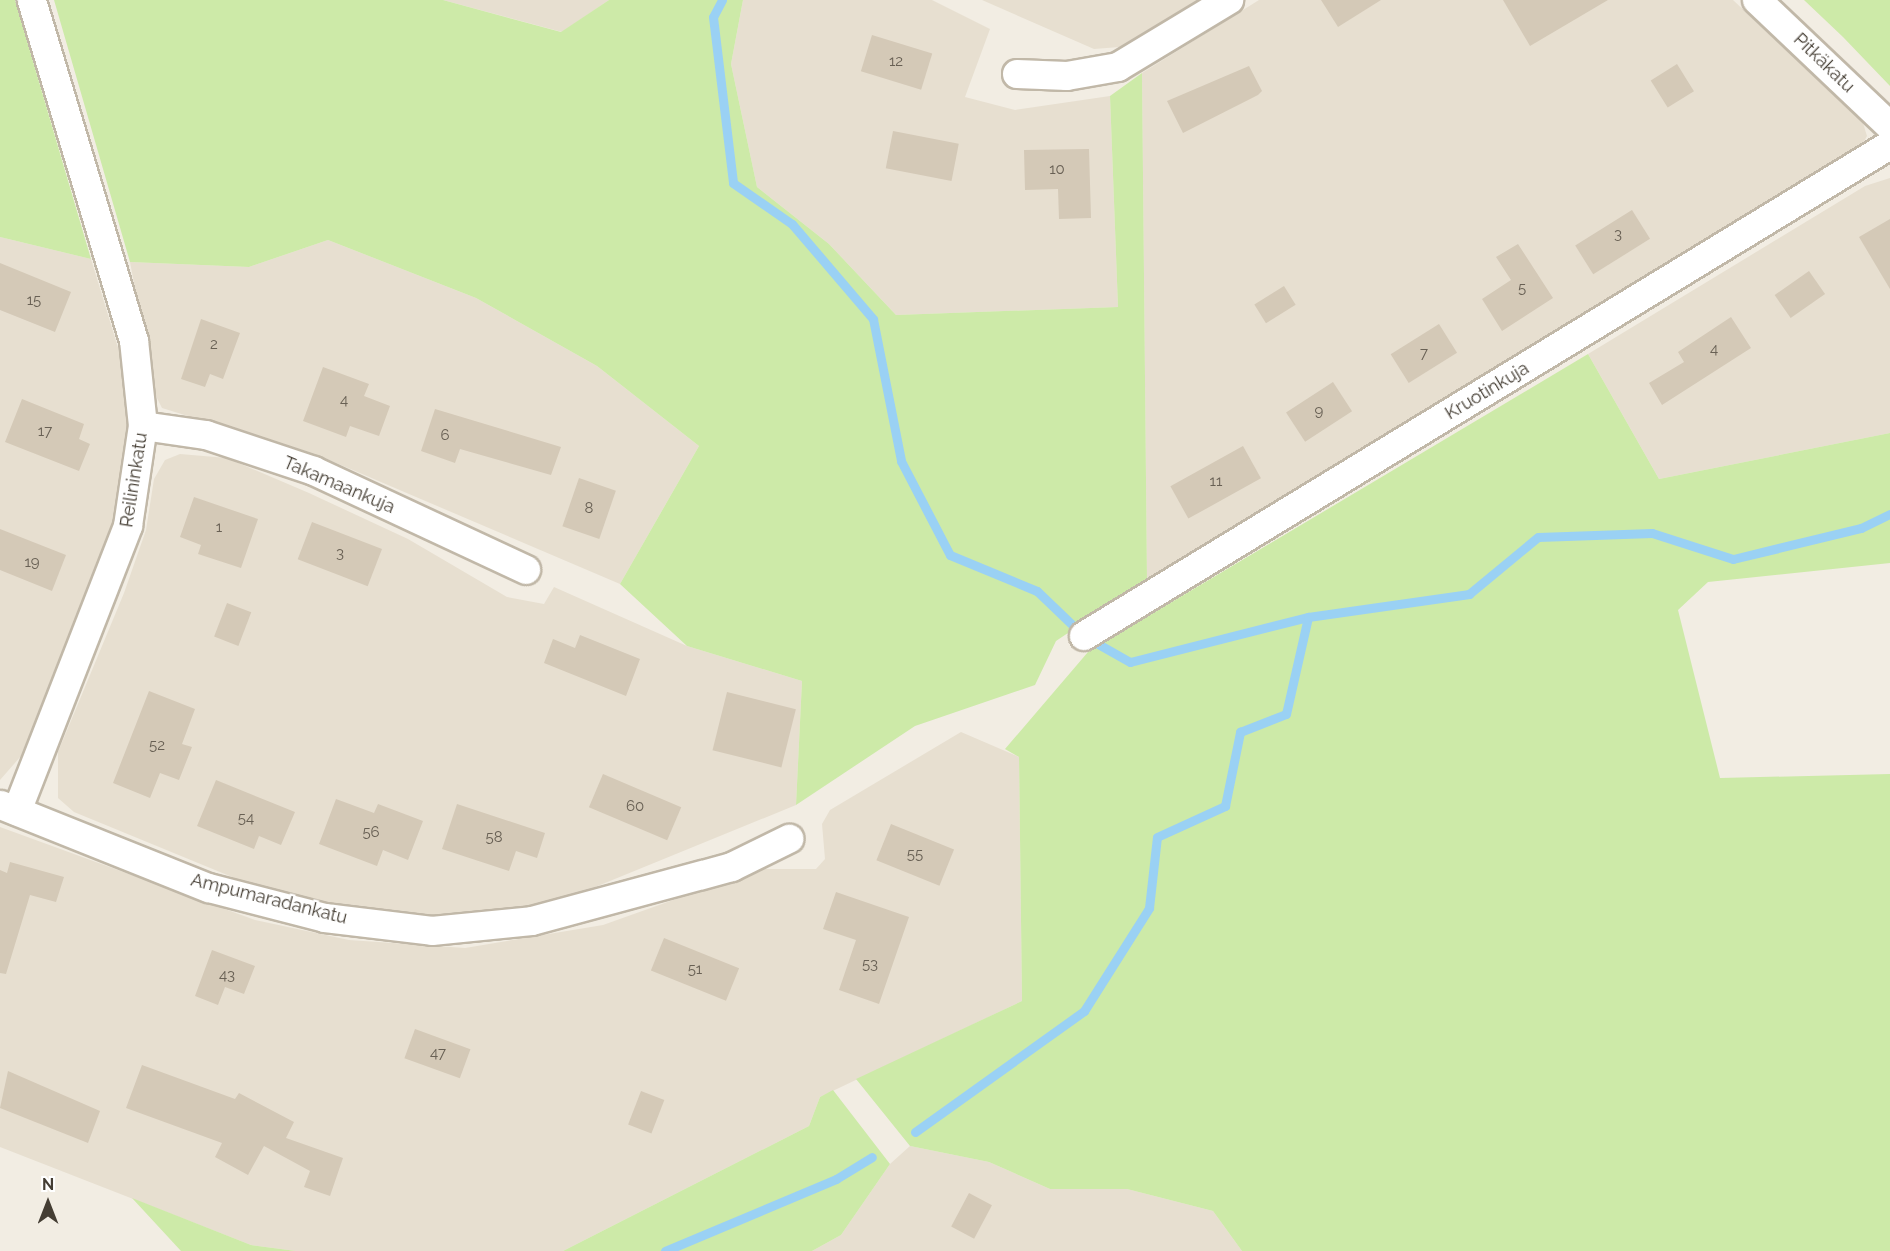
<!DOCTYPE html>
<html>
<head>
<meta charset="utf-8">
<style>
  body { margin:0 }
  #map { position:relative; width:1890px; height:1251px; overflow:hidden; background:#f2ede3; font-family:Raleway,sans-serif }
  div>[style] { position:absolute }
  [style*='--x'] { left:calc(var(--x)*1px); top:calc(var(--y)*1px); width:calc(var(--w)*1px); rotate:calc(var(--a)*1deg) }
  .residential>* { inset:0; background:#e7dfd0 }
  .green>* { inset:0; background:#cdeaa8 }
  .stream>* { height:9px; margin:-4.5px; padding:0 4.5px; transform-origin:4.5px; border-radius:4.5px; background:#9ad1f4 }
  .building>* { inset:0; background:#d4c9b7; transform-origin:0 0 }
  .roads { filter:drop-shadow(2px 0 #c1b8a8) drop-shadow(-2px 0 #c1b8a8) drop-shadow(0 2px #c1b8a8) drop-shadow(0 -2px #c1b8a8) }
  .minor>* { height:28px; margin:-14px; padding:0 14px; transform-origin:14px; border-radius:14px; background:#fff }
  span { translate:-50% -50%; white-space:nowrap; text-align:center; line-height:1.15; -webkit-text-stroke:4.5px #fff; paint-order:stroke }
  .number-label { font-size:15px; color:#686054 }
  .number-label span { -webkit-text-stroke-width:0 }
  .street-label { font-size:18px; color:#443d33 }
  .north { position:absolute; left:18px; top:1173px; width:60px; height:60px; -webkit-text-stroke:4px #fff; paint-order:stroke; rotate:0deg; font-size:16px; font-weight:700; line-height:24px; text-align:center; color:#443d33 }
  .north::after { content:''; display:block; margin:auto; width:21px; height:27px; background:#443d33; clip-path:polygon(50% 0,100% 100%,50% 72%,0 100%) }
</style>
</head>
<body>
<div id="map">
  <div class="residential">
    <i style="clip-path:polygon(443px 0,609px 0,562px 32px)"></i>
    <i style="clip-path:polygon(743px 0,932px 0,990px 29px,965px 97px,1015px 110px,1110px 96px,1118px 307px,896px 315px,829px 244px,757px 187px,731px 64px)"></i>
    <i style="clip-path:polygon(982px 0,1206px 0,1132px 46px,1094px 49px)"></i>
    <i style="clip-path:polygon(1259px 0,1733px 0,1863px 123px,1867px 136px,1860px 149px,1147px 580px,1142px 73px)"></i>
    <i style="clip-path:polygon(1890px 178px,1890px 433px,1659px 479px,1588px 354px,1865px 186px)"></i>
    <i style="clip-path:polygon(0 237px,91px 259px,123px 364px,130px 435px,122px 499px,110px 535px,21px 756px,0 780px)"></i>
    <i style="clip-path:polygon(328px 240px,476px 298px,597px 366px,699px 446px,620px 584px,327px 459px,162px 408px,155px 394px,130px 262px,249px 267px)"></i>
    <i style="clip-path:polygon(180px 454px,227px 458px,309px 493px,408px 539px,507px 597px,544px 604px,554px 587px,687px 646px,802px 681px,796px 805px,561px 901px,449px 916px,366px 911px,254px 886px,74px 812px,58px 798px,58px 752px,124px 593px,146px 530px,154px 479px,165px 460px)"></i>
    <i style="clip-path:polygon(961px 732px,1019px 757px,1022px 1001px,820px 1097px,809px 1126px,563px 1251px,296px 1251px,251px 1245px,0 1147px,0 827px,255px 920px,349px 940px,465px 948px,603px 925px,760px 869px,816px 869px,825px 859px,822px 824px,830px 810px)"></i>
    <i style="clip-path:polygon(910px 1146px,989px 1162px,1050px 1189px,1127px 1189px,1213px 1211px,1242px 1251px,812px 1251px,841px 1235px,890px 1164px)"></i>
  </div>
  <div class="green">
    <i style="clip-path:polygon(0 0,15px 0,91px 259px,0 237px)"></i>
    <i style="clip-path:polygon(54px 0,443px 0,561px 32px,609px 0,743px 0,731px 64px,757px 187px,829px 244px,896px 315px,1118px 307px,1110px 96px,1142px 73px,1147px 580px,1056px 641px,1035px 685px,915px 726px,796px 805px,802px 681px,687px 646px,620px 584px,699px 446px,597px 366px,476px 298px,328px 240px,249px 267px,130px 262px)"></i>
    <i style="clip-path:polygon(1804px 0,1890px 0,1890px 86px,1843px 37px)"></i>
    <i style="clip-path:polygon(1588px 354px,1659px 479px,1890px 433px,1890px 563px,1708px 582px,1678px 610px,1720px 778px,1890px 774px,1890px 1251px,1242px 1251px,1213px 1211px,1127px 1189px,1050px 1189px,989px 1162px,910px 1146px,856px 1079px,1022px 1001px,1019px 757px,1005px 749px,1088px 652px)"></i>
    <i style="clip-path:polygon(833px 1090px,890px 1164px,841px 1235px,812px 1251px,563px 1251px,809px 1126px,820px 1097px)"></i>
    <i style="clip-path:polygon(132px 1198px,251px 1245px,296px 1251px,181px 1251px)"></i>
  </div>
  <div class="stream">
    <i style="--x:722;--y:0;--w:19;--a:118"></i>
    <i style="--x:713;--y:17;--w:167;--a:83.1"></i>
    <i style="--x:733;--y:183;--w:72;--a:34.8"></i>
    <i style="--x:792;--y:224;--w:125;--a:49.5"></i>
    <i style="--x:873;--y:319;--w:145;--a:78.8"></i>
    <i style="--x:901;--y:461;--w:106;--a:62.5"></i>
    <i style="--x:950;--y:555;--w:94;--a:22.5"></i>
    <i style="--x:1037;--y:591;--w:65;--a:43.8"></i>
    <i style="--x:1084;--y:636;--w:53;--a:29.5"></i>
    <i style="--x:1130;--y:662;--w:184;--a:-14.2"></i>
    <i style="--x:915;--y:1132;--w:208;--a:-35.6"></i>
    <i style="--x:1084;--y:1011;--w:122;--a:-57.7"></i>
    <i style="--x:1149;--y:908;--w:71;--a:-83.6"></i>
    <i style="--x:1157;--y:837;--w:75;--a:-24.5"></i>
    <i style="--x:1225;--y:806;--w:76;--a:-78.5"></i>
    <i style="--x:1240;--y:732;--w:49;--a:-21.4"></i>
    <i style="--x:1286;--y:714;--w:99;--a:-77.2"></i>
    <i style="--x:1308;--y:617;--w:163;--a:-8.1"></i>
    <i style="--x:1469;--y:594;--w:89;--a:-39.6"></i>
    <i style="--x:1538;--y:537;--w:114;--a:-2"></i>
    <i style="--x:1652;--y:533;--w:85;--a:17.8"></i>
    <i style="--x:1733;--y:559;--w:132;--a:-13.6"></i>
    <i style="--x:1861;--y:528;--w:32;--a:-26"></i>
    <i style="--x:665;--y:1251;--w:186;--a:-22.8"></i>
    <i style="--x:836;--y:1179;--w:42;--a:-31.4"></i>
  </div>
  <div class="building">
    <i style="clip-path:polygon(1321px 0,1381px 0,1338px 27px)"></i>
    <i style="clip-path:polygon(1503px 0,1608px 0,1530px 46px)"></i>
    <i style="left:872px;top:35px;width:63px;height:38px;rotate:17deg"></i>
    <i style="left:1677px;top:64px;width:32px;height:31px;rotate:58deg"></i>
    <i style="clip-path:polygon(1249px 66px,1262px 91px,1258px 95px,1183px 133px,1167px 101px)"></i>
    <i style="left:893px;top:131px;width:67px;height:38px;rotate:11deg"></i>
    <i style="clip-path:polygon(1089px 149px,1091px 218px,1059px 219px,1058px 189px,1025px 190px,1024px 150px)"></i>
    <i style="left:1632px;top:210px;width:34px;height:67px;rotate:58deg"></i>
    <i style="clip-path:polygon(1890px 219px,1890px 289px,1859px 237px)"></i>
    <i style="clip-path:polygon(1518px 244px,1553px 298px,1502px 331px,1482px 299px,1511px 280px,1496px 257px)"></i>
    <i style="clip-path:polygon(0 263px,71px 292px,55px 332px,0 310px)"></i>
    <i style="left:1809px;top:271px;width:28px;height:42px;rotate:55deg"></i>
    <i style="left:1284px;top:286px;width:22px;height:35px;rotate:58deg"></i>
    <i style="clip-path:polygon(1731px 317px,1751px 348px,1662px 405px,1649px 383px,1684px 362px,1678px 352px)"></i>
    <i style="clip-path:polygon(201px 319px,240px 333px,223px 379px,210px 374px,205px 387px,181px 379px)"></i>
    <i style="left:1439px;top:324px;width:34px;height:57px;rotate:58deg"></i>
    <i style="clip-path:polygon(323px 367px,369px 384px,364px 396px,390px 406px,379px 436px,350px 426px,346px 437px,303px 421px)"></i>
    <i style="left:1333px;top:382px;width:35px;height:56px;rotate:57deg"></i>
    <i style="clip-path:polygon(22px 399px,84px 424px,79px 439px,90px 444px,79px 471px,5px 442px)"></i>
    <i style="clip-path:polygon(435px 409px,561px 447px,551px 475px,460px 449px,455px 463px,421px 451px)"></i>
    <i style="left:1243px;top:446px;width:37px;height:83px;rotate:61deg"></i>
    <i style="left:579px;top:478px;width:39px;height:51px;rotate:19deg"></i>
    <i style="clip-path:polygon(194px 497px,258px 519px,241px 568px,198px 554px,201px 545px,180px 537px)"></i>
    <i style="left:312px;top:522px;width:75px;height:40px;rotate:21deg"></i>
    <i style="clip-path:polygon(0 529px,66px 555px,52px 591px,0 570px)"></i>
    <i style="left:227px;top:603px;width:26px;height:36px;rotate:21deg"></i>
    <i style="clip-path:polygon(580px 635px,640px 659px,626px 696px,544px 663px,553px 639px,575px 648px)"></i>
    <i style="clip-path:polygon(149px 691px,195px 709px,182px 744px,192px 747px,179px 780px,160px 773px,150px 798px,113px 783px)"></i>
    <i style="left:727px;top:692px;width:71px;height:60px;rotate:14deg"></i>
    <i style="left:603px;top:774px;width:85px;height:36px;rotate:23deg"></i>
    <i style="clip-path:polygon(216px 780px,295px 812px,281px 845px,259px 836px,254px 849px,197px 826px)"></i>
    <i style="clip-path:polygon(336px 799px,374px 813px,378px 804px,423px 821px,408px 860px,383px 850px,377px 866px,319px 844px)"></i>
    <i style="clip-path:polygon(457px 804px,545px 833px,537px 858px,516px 851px,509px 871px,442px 849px)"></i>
    <i style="left:891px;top:824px;width:68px;height:39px;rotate:22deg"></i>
    <i style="clip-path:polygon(10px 862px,64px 877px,56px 902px,30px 895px,6px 974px,0 973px,0 870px,7px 873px)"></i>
    <i style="clip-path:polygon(836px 892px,909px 917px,879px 1004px,839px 990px,856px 940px,823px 929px)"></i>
    <i style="left:664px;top:938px;width:81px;height:35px;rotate:22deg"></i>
    <i style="clip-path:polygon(212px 950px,255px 966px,244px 994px,225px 987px,218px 1005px,195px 996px)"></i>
    <i style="left:415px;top:1029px;width:59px;height:31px;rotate:20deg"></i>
    <i style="clip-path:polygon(142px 1065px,235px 1099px,239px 1093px,294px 1122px,286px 1138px,343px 1158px,330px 1196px,304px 1187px,310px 1171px,264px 1146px,248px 1175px,215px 1157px,222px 1143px,126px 1108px)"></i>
    <i style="clip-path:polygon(8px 1071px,100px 1111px,88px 1143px,0 1108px)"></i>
    <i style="left:641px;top:1091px;width:25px;height:36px;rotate:21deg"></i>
    <i style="left:969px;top:1193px;width:26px;height:38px;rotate:28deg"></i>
  </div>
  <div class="roads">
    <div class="minor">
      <i style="--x:1757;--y:0;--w:183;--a:43.5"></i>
      <i style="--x:1017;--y:74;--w:50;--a:2.3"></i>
      <i style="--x:1067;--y:76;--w:52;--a:-10"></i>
      <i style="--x:1118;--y:67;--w:130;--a:-31.1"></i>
      <i style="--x:143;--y:426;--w:64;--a:8.1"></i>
      <i style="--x:206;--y:435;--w:114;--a:18.4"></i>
      <i style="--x:314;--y:471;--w:234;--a:25"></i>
      <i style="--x:1084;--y:636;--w:944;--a:-31.35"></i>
      <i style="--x:1;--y:805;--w:224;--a:21.8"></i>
      <i style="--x:209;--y:888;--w:120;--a:14.5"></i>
      <i style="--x:325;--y:918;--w:108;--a:6.9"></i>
      <i style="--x:432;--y:931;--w:100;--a:-5.7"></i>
      <i style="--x:532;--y:921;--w:207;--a:-15.1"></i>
      <i style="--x:732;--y:867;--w:64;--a:-26.2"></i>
      <i style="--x:17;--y:811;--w:306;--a:-68.7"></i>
      <i style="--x:128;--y:526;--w:101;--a:-81.5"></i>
      <i style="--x:143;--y:426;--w:85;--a:-96"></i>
      <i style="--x:134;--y:341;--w:356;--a:-106.7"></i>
    </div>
  </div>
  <div class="number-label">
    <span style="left:896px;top:62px">12</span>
    <span style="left:1057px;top:170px">10</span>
    <span style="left:1618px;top:235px">3</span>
    <span style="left:1522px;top:289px">5</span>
    <span style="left:34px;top:301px">15</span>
    <span style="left:214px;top:345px">2</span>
    <span style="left:1714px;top:350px">4</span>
    <span style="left:1424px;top:354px">7</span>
    <span style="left:344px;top:401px">4</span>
    <span style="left:1319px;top:412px">9</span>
    <span style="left:45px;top:432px">17</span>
    <span style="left:445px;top:436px">6</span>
    <span style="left:1216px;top:482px">11</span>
    <span style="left:589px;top:509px">8</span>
    <span style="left:219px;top:528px">1</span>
    <span style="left:340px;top:554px">3</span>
    <span style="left:32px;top:563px">19</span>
    <span style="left:157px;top:746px">52</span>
    <span style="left:635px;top:807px">60</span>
    <span style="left:246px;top:819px">54</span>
    <span style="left:371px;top:833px">56</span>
    <span style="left:494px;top:838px">58</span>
    <span style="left:915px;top:855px">55</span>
    <span style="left:870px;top:965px">53</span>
    <span style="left:695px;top:970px">51</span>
    <span style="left:227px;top:976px">43</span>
    <span style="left:438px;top:1054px">47</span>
  </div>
  <div class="street-label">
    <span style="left:1824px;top:63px;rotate:44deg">Pitkäkatu</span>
    <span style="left:1487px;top:391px;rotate:-31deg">Kruotinkuja</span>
    <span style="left:134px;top:480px;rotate:-81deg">Reilininkatu</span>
    <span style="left:339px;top:485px;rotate:23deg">Takamaankuja</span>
    <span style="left:269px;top:899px;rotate:14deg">Ampumaradankatu</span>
  </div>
  <div class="north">N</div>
</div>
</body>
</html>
